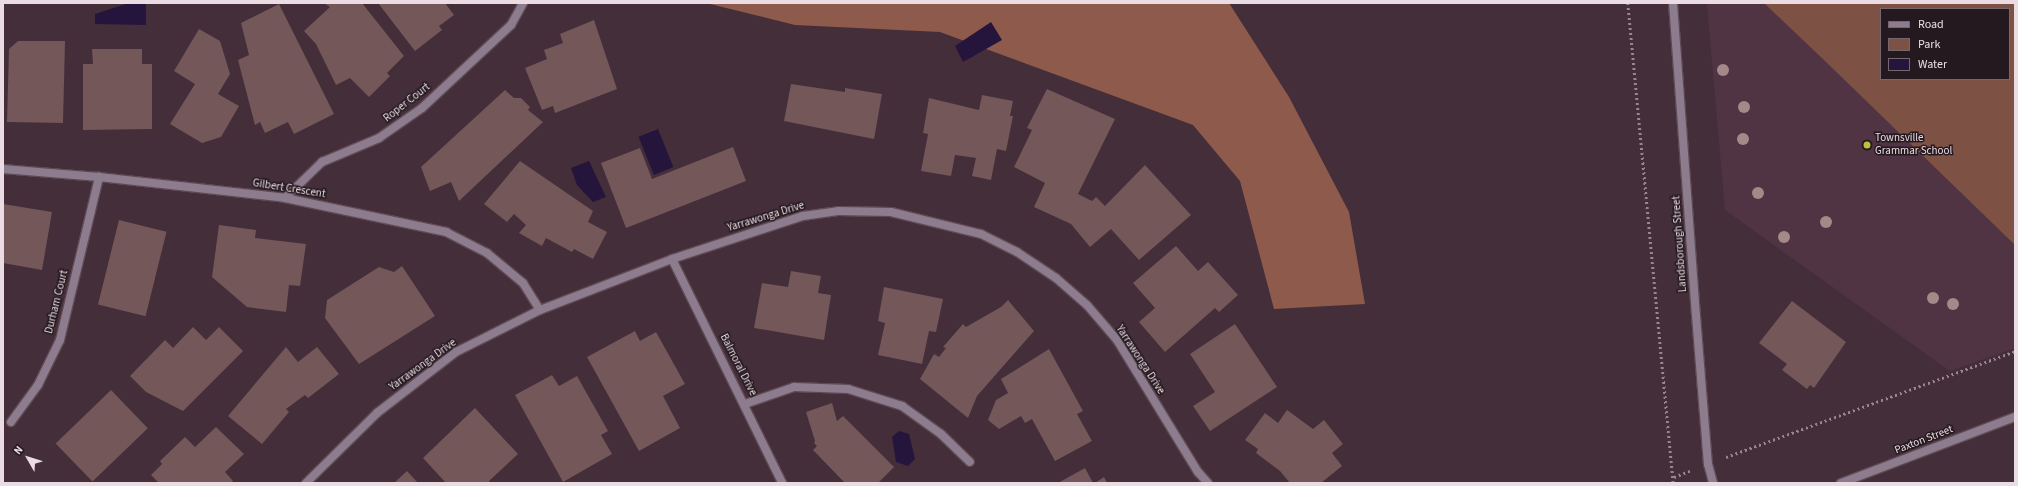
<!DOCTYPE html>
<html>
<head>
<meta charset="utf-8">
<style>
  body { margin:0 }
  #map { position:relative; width:2018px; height:486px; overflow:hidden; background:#442e39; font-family:"Source Sans 3",sans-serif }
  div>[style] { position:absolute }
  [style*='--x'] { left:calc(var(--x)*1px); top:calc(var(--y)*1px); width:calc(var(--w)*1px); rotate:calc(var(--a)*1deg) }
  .built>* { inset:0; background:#513443 }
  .green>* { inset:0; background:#7e5145 }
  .forest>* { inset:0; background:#8e5a4c }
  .water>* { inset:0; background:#25153c; transform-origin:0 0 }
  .building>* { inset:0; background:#735759; transform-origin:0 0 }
  .path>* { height:2.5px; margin-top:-1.25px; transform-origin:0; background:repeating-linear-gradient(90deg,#99868f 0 2px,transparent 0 5px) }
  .roads { filter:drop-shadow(1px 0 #5f4a54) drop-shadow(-1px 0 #5f4a54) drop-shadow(0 1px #5f4a54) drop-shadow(0 -1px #5f4a54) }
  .street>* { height:8px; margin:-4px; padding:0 4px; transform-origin:4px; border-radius:4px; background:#8c7c8e }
  .trees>* { width:12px; height:12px; margin:-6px; border-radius:50%; background:#a58888 }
  .dots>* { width:11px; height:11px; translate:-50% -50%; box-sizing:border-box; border:2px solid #24191f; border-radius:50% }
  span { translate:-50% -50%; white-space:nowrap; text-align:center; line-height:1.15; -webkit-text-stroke:3px #24191f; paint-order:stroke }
  .street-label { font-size:11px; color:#ebdce3 }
  .poi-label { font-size:11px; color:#ebdce3 }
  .left { translate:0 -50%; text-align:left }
  .frame { position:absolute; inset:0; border:4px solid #ebdce3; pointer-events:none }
  .legend { position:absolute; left:1880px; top:8px; width:130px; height:72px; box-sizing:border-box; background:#24191f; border:1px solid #74676d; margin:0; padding:5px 7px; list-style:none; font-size:12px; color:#ebdce3 }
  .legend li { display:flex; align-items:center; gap:8px; height:20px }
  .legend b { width:20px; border:1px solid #74676d }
  .north { position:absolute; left:8px; top:438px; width:40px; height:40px; -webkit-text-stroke:3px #24191f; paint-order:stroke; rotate:309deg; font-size:11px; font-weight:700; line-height:16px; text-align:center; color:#ebdce3 }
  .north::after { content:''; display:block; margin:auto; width:14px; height:18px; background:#ebdce3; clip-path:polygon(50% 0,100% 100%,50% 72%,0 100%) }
</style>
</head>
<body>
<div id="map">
  <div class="built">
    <i style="clip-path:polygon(evenodd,1707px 3px,2015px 3px,2015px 348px,1950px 371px,1725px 210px,1707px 3px,1881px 9px,2009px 9px,2009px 79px,1881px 79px,1881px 9px)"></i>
  </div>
  <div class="green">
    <i style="clip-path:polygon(evenodd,1764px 3px,2015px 3px,2015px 245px,1824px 60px,1764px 3px,1881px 9px,2009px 9px,2009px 79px,1881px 79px,1881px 9px)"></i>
  </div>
  <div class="forest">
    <i style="clip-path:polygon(706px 3px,1229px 3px,1289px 97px,1349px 212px,1365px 304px,1274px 309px,1240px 181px,1193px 125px,940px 32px,795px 25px)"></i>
  </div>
  <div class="water">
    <i style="clip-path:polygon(129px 3px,146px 3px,146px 25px,95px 24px,95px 14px)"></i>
    <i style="clip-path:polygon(991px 22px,1002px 40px,963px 62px,955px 46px)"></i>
    <i style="left:658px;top:129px;width:41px;height:21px;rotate:68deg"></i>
    <i style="clip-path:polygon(589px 161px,606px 197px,593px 202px,577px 185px,571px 168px)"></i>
    <i style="clip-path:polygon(899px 431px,909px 434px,915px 459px,908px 466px,896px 462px,892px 437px)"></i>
  </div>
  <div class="building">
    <i style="clip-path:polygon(324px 3px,362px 3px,404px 56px,387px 73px,390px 76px,369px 97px,350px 78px,336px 85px,316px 44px,304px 31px,330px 7px)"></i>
    <i style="clip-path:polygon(378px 3px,445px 3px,454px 15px,439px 26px,442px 30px,415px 51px)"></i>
    <i style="clip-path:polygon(279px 4px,334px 114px,294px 134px,288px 122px,265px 133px,260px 122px,255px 125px,238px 60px,249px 55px,241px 23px)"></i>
    <i style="clip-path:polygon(594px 20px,617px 89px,555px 113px,553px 106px,542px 110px,525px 68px,547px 59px,544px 50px,563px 43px,560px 34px)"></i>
    <i style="clip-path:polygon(199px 29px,220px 41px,230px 74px,218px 94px,239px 106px,221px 137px,202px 143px,170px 124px,195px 84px,174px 71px)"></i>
    <i style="clip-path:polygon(18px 41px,65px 41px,63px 123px,7px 122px,9px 49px)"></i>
    <i style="clip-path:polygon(92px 49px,142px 49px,142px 64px,152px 64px,152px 129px,83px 130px,83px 64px,93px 64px)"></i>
    <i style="clip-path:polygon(791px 84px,845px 92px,845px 88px,882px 94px,874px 139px,784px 121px)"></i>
    <i style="clip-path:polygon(1047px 89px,1115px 119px,1078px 194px,1092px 201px,1096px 197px,1105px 206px,1145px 165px,1191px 215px,1139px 260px,1111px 229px,1090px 247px,1071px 224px,1034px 207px,1045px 183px,1014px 167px,1032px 130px,1027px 128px)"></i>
    <i style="clip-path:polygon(505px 90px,514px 98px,521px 98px,530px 107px,528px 110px,543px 122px,459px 201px,451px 182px,430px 191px,421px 167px)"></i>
    <i style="clip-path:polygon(982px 95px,1013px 101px,1010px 116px,1013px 116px,1006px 151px,997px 149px,991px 180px,972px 176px,976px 158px,955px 155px,951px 176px,921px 171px,928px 134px,923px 133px,929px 98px,979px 110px)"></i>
    <i style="clip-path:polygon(733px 147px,746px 181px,626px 228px,601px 163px,640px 148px,652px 179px)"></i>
    <i style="clip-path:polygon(520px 161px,593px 211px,588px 222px,607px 232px,593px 259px,574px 249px,572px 252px,546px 238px,542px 246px,519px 233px,526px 225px,514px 214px,507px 222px,484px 204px)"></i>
    <i style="clip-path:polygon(3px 204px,52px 212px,42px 270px,3px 263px)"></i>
    <i style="left:119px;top:220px;width:49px;height:87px;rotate:14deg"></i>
    <i style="clip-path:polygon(219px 225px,256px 230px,255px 238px,306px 244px,300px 286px,289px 285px,286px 312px,247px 307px,212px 277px)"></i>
    <i style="clip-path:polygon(1176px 246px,1198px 271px,1208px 262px,1238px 295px,1219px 312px,1215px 308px,1165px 352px,1139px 322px,1155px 308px,1133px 283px)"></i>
    <i style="clip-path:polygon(402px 266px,435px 316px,359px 364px,325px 318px,327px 300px,379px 267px,394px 272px)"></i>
    <i style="clip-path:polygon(791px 271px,821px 276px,818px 293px,831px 295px,824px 340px,754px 328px,762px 283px,788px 287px)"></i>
    <i style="clip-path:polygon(884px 287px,943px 299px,936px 332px,929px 331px,922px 364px,878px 355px,885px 323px,878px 321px)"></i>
    <i style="clip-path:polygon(1008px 300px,1034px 331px,977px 396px,968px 418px,920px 379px,934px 354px,939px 357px,946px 348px,943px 347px,963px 324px,966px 327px,1001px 307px)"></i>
    <i style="clip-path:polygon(1792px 301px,1846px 342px,1814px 388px,1810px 385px,1807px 389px,1782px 370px,1787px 364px,1759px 343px)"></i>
    <i style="clip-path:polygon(1235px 324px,1277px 387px,1210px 431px,1193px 406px,1215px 392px,1190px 354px)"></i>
    <i style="clip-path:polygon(193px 327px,206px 340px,219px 327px,243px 351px,183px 411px,146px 392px,130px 376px,165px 340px,173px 348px)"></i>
    <i style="clip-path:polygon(635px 331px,640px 341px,656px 332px,685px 384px,663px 396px,680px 428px,639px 451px,587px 357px)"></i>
    <i style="clip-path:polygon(286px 347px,298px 362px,317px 347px,339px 374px,308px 398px,305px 395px,286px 409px,289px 412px,262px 444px,228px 416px)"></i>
    <i style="clip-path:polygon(1049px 349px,1083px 411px,1077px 414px,1092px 441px,1055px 461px,1032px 419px,1025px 423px,1021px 416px,999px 429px,988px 420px,996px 400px,1008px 393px,1001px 379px)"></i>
    <i style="clip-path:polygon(552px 375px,559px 386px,577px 376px,608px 431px,601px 435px,612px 454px,563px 482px,515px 395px)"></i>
    <i style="left:111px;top:390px;width:53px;height:77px;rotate:46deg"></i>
    <i style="clip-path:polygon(832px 403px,837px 421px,843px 416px,894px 467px,878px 483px,845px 483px,813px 450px,817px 446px,814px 443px,815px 441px,806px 412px)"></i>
    <i style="clip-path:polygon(475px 408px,518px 454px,489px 481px,491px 483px,446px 483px,423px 458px)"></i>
    <i style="clip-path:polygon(1287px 410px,1313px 429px,1324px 420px,1343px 444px,1332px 453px,1342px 466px,1321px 483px,1290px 483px,1280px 471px,1256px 453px,1258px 449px,1245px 440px,1265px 413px,1278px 423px)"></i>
    <i style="clip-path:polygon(216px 427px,244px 454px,225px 472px,233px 481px,231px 483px,159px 483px,151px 475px,162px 464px,160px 461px,185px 437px,195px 447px)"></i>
    <i style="clip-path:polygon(1085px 468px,1093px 483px,1058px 483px)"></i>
    <i style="clip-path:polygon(407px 471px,418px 483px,394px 483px)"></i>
    <i style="clip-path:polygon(1104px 477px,1107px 483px,1095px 483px)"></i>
  </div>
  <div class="path">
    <i style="--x:1628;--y:3;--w:482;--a:84.6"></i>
    <i style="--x:1726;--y:457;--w:308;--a:-20.1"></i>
    <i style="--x:1674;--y:477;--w:17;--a:-21"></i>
  </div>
  <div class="roads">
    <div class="street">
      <i style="--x:1673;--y:3;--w:301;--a:85.8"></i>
      <i style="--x:1695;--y:303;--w:162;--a:85.4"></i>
      <i style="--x:1708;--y:464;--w:20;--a:75"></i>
      <i style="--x:3;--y:169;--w:96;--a:4.8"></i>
      <i style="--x:99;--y:177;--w:187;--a:6.4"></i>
      <i style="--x:285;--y:198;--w:165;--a:11.9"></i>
      <i style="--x:446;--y:232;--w:46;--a:27.1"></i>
      <i style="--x:487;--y:253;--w:47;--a:39.8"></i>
      <i style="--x:523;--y:283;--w:32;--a:58"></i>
      <i style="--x:285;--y:198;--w:52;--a:-44.2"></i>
      <i style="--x:322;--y:162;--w:62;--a:-22.8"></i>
      <i style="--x:379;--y:138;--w:52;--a:-34.9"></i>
      <i style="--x:422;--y:108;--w:122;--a:-43"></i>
      <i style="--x:511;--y:25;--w:25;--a:-61"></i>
      <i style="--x:672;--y:259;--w:250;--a:63.8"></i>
      <i style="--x:745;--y:404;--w:52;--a:-19.1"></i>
      <i style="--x:794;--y:387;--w:54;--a:2.1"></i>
      <i style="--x:848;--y:389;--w:57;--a:17.5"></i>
      <i style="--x:902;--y:406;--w:48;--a:35.7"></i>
      <i style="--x:941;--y:434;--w:40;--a:44"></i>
      <i style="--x:11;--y:422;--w:46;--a:-53.9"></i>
      <i style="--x:38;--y:385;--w:50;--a:-63.9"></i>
      <i style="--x:60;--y:340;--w:168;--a:-76.5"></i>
      <i style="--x:306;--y:483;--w:100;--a:-44.6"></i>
      <i style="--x:377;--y:413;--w:100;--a:-37.7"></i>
      <i style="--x:456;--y:352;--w:94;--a:-26.6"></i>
      <i style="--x:540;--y:310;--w:142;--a:-21.1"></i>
      <i style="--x:672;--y:259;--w:138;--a:-18.2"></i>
      <i style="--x:803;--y:216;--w:35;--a:-8"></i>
      <i style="--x:838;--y:211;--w:53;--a:1.1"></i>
      <i style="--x:891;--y:212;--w:93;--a:13.7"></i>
      <i style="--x:981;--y:234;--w:40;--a:26.6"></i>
      <i style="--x:1017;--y:252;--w:47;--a:33.7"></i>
      <i style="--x:1056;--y:278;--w:41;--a:41.1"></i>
      <i style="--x:1087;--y:305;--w:46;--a:49.4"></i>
      <i style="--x:1117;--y:340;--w:155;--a:58.5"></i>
      <i style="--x:1198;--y:472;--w:15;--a:48"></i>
      <i style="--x:1841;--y:483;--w:186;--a:-20.8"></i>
    </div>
  </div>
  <div class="trees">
    <i style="left:1723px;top:70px"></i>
    <i style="left:1744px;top:107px"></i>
    <i style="left:1743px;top:139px"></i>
    <i style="left:1758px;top:193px"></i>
    <i style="left:1826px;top:222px"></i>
    <i style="left:1784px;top:237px"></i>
    <i style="left:1933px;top:298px"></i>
    <i style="left:1953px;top:304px"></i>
  </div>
  <div class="dots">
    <i style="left:1867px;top:145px;background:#c0be41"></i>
  </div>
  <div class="street-label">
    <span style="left:407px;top:103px;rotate:-38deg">Roper Court</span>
    <span style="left:289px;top:189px;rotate:9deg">Gilbert Crescent</span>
    <span style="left:766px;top:217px;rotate:-17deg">Yarrawonga Drive</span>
    <span style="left:1680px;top:244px;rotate:-94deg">Landsborough Street</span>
    <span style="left:57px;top:302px;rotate:-76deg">Durham Court</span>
    <span style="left:1140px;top:360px;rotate:57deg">Yarrawonga Drive</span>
    <span style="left:423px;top:365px;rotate:-36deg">Yarrawonga Drive</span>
    <span style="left:738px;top:365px;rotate:63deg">Balmoral Drive</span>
    <span style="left:1924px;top:440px;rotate:-21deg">Paxton Street</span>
  </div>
  <div class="poi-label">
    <span class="left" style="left:1875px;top:145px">Townsville<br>Grammar School</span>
  </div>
  <div class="frame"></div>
  <ul class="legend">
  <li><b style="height:5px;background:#8c7c8e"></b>Road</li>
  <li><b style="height:11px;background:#7e5145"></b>Park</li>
  <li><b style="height:11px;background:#25153c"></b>Water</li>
  </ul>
  <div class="north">N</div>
</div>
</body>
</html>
